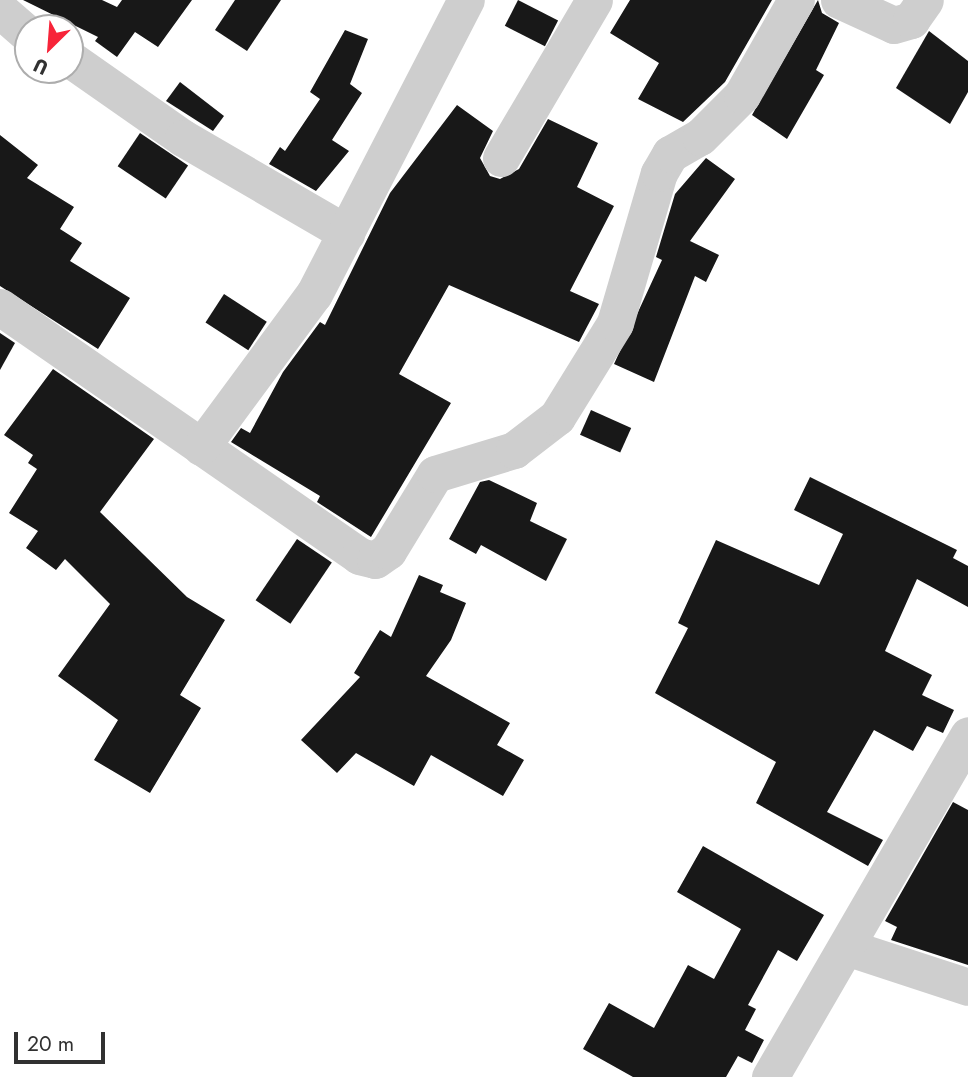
<!DOCTYPE html>
<html>
<head>
<meta charset="utf-8">
<style>
  body { margin:0 }
  #map { position:relative; width:968px; height:1077px; overflow:hidden; background:#fff; font-family:Jost,sans-serif }
  div>[style] { position:absolute }
  [style*='--x'] { left:calc(var(--x)*1px); top:calc(var(--y)*1px); width:calc(var(--w)*1px); rotate:calc(var(--a)*1deg) }
  .building>* { inset:0; background:#181818; transform-origin:0 0 }
  .street>* { height:37px; margin:-18.5px; padding:0 18.5px; transform-origin:18.5px; border-radius:18.5px; background:#cecece }
  span { translate:-50% -50%; white-space:nowrap; text-align:center; line-height:1.15; -webkit-text-stroke:7px #fff; paint-order:stroke }
  .north { position:absolute; left:14px; top:14px; width:70px; height:70px; box-sizing:border-box; background:#fff; border:2px solid #adadad; border-radius:50%; rotate:205deg; font-size:19px; font-weight:700; line-height:28px; text-align:center; color:#313131 }
  .north::after { content:''; display:block; margin:auto; width:24px; height:32px; background:#f72439; clip-path:polygon(50% 0,100% 100%,50% 72%,0 100%) }
  .scale { position:absolute; left:14px; top:1032px; width:91px; height:32px; box-sizing:border-box; border:4px solid #313131; border-top:0; padding-left:9px; font-size:21px; line-height:24px; white-space:nowrap; color:#313131; -webkit-text-stroke:5px #fff; paint-order:stroke }
</style>
</head>
<body>
<div id="map">
  <div class="building">
    <i style="clip-path:polygon(23px 0,102px 0,117px 7px,122px 0,192px 0,158px 47px,135px 32px,117px 57px,95px 41px,98px 37px)"></i>
    <i style="clip-path:polygon(235px 0,281px 0,247px 51px,215px 30px)"></i>
    <i style="left:518px;top:0;width:45px;height:29px;rotate:27deg"></i>
    <i style="clip-path:polygon(630px 0,772px 0,725px 82px,683px 122px,638px 99px,659px 63px,610px 33px)"></i>
    <i style="clip-path:polygon(818px 0,822px 13px,839px 23px,816px 70px,824px 75px,787px 139px,752px 115px)"></i>
    <i style="clip-path:polygon(345px 30px,368px 39px,350px 84px,362px 93px,332px 140px,349px 151px,316px 191px,269px 164px,280px 147px,285px 151px,320px 99px,310px 92px)"></i>
    <i style="clip-path:polygon(929px 31px,968px 61px,968px 92px,950px 124px,896px 88px)"></i>
    <i style="clip-path:polygon(180px 82px,224px 116px,213px 131px,166px 101px)"></i>
    <i style="clip-path:polygon(457px 105px,493px 131px,480px 158px,490px 176px,500px 179px,519px 169px,548px 119px,598px 143px,577px 187px,614px 206px,570px 291px,599px 304px,579px 342px,449px 285px,399px 374px,451px 403px,371px 537px,317px 502px,320px 496px,231px 442px,241px 428px,250px 433px,283px 372px,320px 322px,325px 325px,390px 193px)"></i>
    <i style="left:140px;top:133px;width:58px;height:40px;rotate:34deg"></i>
    <i style="clip-path:polygon(0 135px,38px 165px,27px 178px,74px 207px,60px 229px,82px 243px,70px 261px,130px 298px,98px 349px,0 286px)"></i>
    <i style="clip-path:polygon(706px 158px,735px 179px,690px 241px,719px 255px,706px 282px,695px 276px,654px 382px,614px 364px,662px 260px,656px 257px,675px 194px)"></i>
    <i style="left:224px;top:294px;width:51px;height:34px;rotate:33deg"></i>
    <i style="clip-path:polygon(0 333px,15px 343px,0 370px)"></i>
    <i style="clip-path:polygon(53px 369px,154px 439px,100px 512px,187px 597px,225px 620px,180px 695px,201px 708px,150px 793px,94px 760px,118px 720px,58px 676px,110px 604px,65px 559px,56px 570px,26px 548px,38px 531px,9px 513px,37px 469px,28px 463px,33px 455px,4px 435px)"></i>
    <i style="left:591px;top:410px;width:44px;height:27px;rotate:24deg"></i>
    <i style="clip-path:polygon(810px 477px,957px 550px,953px 558px,968px 566px,968px 607px,917px 579px,885px 651px,932px 675px,922px 695px,954px 710px,943px 733px,927px 726px,913px 751px,874px 730px,827px 812px,883px 840px,868px 866px,756px 803px,776px 762px,655px 693px,688px 628px,678px 623px,716px 540px,819px 585px,843px 534px,794px 510px)"></i>
    <i style="clip-path:polygon(489px 480px,537px 503px,530px 521px,567px 539px,546px 581px,481px 545px,476px 554px,449px 539px,480px 482px)"></i>
    <i style="left:297px;top:539px;width:42px;height:74px;rotate:34deg"></i>
    <i style="clip-path:polygon(419px 575px,443px 585px,440px 592px,466px 603px,451px 640px,426px 676px,510px 723px,497px 745px,524px 760px,503px 796px,431px 755px,414px 786px,356px 753px,337px 773px,301px 740px,360px 677px,354px 673px,380px 630px,391px 637px)"></i>
    <i style="clip-path:polygon(953px 802px,968px 810px,968px 965px,891px 940px,897px 927px,885px 921px)"></i>
    <i style="clip-path:polygon(703px 846px,824px 915px,797px 961px,778px 950px,748px 1005px,756px 1009px,745px 1030px,764px 1040px,752px 1063px,738px 1056px,726px 1077px,633px 1077px,583px 1049px,609px 1003px,654px 1028px,688px 965px,714px 979px,741px 929px,677px 892px)"></i>
  </div>
  <div class="street">
    <i style="--x:839;--y:0;--w:60;--a:24.4"></i>
    <i style="--x:894;--y:25;--w:18;--a:-16"></i>
    <i style="--x:911;--y:20;--w:24;--a:-55"></i>
    <i style="--x:0;--y:10;--w:37;--a:41"></i>
    <i style="--x:70;--y:59;--w:138;--a:35"></i>
    <i style="--x:183;--y:138;--w:189;--a:30.2"></i>
    <i style="--x:501;--y:158;--w:183;--a:-59.5"></i>
    <i style="--x:0;--y:307;--w:437;--a:34.7"></i>
    <i style="--x:359;--y:556;--w:16;--a:14"></i>
    <i style="--x:375;--y:560;--w:16;--a:-35"></i>
    <i style="--x:388;--y:551;--w:90;--a:-58.6"></i>
    <i style="--x:435;--y:474;--w:83;--a:-16.9"></i>
    <i style="--x:514;--y:450;--w:54;--a:-37.5"></i>
    <i style="--x:557;--y:417;--w:110;--a:-58.3"></i>
    <i style="--x:615;--y:323;--w:156;--a:-73.7"></i>
    <i style="--x:659;--y:173;--w:22;--a:-60"></i>
    <i style="--x:670;--y:154;--w:34;--a:-30"></i>
    <i style="--x:700;--y:137;--w:59;--a:-45"></i>
    <i style="--x:742;--y:95;--w:109;--a:-60.4"></i>
    <i style="--x:201;--y:447;--w:190;--a:-53.6"></i>
    <i style="--x:314;--y:294;--w:331;--a:-62.7"></i>
    <i style="--x:849;--y:948;--w:125;--a:18.1"></i>
    <i style="--x:770;--y:1077;--w:395;--a:-59.9"></i>
  </div>
  <div class="north">U</div>
  <div class="scale">20 m</div>
</div>
</body>
</html>
